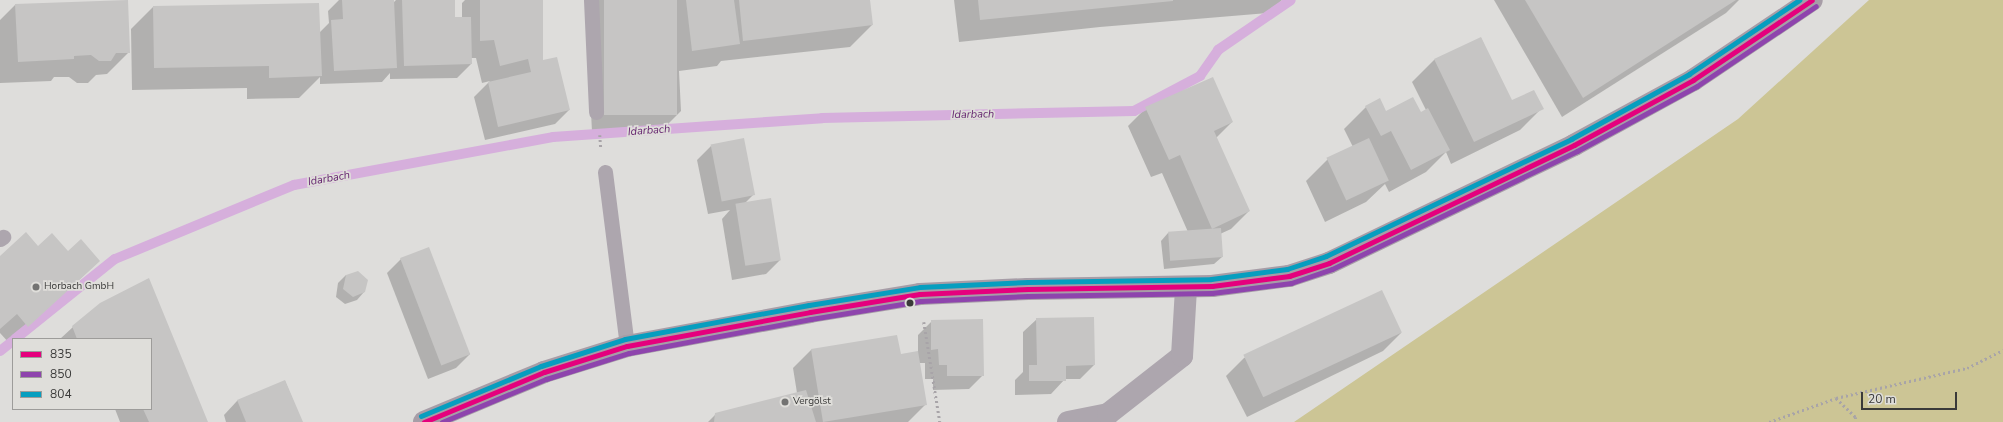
<!DOCTYPE html>
<html>
<head>
<meta charset="utf-8">
<style>
  body { margin:0 }
  #map { position:relative; width:2003px; height:422px; overflow:hidden; background:#dedddb; font-family:"Nunito Sans",sans-serif }
  div>[style] { position:absolute }
  [style*='--x'] { left:calc(var(--x)*1px); top:calc(var(--y)*1px); width:calc(var(--w)*1px); rotate:calc(var(--a)*1deg) }
  .forest>* { inset:0; background:#ccc595 }
  .shadow>* { inset:0; background:#0003 }
  .stream>* { height:10px; margin:-5px; padding:0 5px; transform-origin:5px; border-radius:5px; background:#d6afdc }
  .building>* { inset:0; background:#c6c5c4; transform-origin:0 0 }
  .path>* { height:2.5px; margin-top:-1.25px; transform-origin:0; background:repeating-linear-gradient(90deg,#a8a4a8 0 2px,transparent 0 5px) }
  .service>* { height:15px; margin:-7.5px; padding:0 7.5px; transform-origin:7.5px; border-radius:7.5px; background:#ada6ae }
  .minor>* { height:22px; margin:-11px; padding:0 11px; transform-origin:11px; border-radius:11px; background:#ada6ae }
  .primary>* { height:22px; margin:-11px; padding:0 11px; transform-origin:11px; border-radius:11px; background:#a79da7 }
  .bus-1>* { height:5px; margin:-2.5px; padding:0 2.5px; transform-origin:2.5px; border-radius:2.5px; background:#e5007d }
  .bus-2>* { height:5px; margin:-2.5px; padding:0 2.5px; transform-origin:2.5px; border-radius:2.5px; background:#8e44ad }
  .bus-3>* { height:5px; margin:-2.5px; padding:0 2.5px; transform-origin:2.5px; border-radius:2.5px; background:#069ebf }
  .dots>* { width:11px; height:11px; translate:-50% -50%; box-sizing:border-box; border:2px solid #dfdeda; border-radius:50% }
  span { translate:-50% -50%; white-space:nowrap; text-align:center; line-height:1.15; -webkit-text-stroke:3.5px #dfdeda; paint-order:stroke }
  .poi-label { font-size:10px; color:#3a3a39 }
  .left { translate:0 -50%; text-align:left }
  .water-label { font-size:11px; color:#621f6d; font-style:italic }
  .legend { position:absolute; left:12px; top:338px; width:140px; height:72px; box-sizing:border-box; background:#dfdeda; border:1px solid #9d9c9a; margin:0; padding:5px 7px; list-style:none; font-size:12px; color:#3a3a39 }
  .legend li { display:flex; align-items:center; gap:8px; height:20px }
  .legend b { width:20px; border:1px solid #9d9c9a }
  .scale { position:absolute; left:1861px; top:392px; width:96px; height:18px; box-sizing:border-box; border:2px solid #3a3a39; border-top:0; padding-left:5px; font-size:12px; line-height:14px; white-space:nowrap; color:#3a3a39; -webkit-text-stroke:3px #dfdeda; paint-order:stroke }
</style>
</head>
<body>
<div id="map">
  <div class="forest">
    <i style="clip-path:polygon(1869px 0,2003px 0,2003px 422px,1294px 422px,1738px 119px)"></i>
  </div>
  <div class="shadow">
    <i style="clip-path:polygon(339px 0,393px 0,393px 3px,396px 0,454px 0,455px 18px,462px 18px,462px 3px,465px 0,542px 0,542px 61px,569px 110px,555px 124px,485px 140px,474px 97px,490px 81px,482px 83px,476px 58px,471px 58px,471px 64px,457px 78px,390px 79px,390px 73px,382px 82px,320px 84px,320px 77px,299px 98px,247px 99px,247px 88px,132px 90px,131px 29px,153px 7px,319px 33px,329px 23px,328px 11px)"></i>
    <i style="clip-path:polygon(598px 0,869px 0,872px 25px,850px 47px,721px 61px,717px 66px,679px 71px,681px 111px,663px 129px,592px 132px,586px 12px)"></i>
    <i style="clip-path:polygon(954px 0,1282px 0,1268px 13px,1100px 27px,959px 42px)"></i>
    <i style="clip-path:polygon(1494px 0,1739px 0,1726px 13px,1562px 117px)"></i>
    <i style="clip-path:polygon(15px 5px,129px 52px,107px 74px,96px 75px,88px 83px,77px 83px,69px 77px,54px 77px,51px 81px,0 83px,0 20px)"></i>
    <i style="clip-path:polygon(1481px 38px,1511px 102px,1542px 108px,1520px 130px,1451px 164px,1446px 152px,1426px 172px,1389px 192px,1385px 184px,1366px 202px,1325px 222px,1306px 181px,1328px 159px,1353px 147px,1344px 129px,1366px 107px,1386px 112px,1421px 113px,1426px 110px,1412px 82px,1434px 60px)"></i>
    <i style="clip-path:polygon(1146px 108px,1232px 122px,1216px 138px,1249px 211px,1231px 229px,1220px 234px,1222px 257px,1214px 264px,1164px 269px,1161px 241px,1168px 233px,1188px 232px,1162px 173px,1151px 177px,1128px 126px)"></i>
    <i style="clip-path:polygon(711px 146px,754px 194px,745px 203px,780px 260px,766px 274px,732px 280px,722px 219px,730px 210px,708px 214px,697px 160px)"></i>
    <i style="clip-path:polygon(38px 247px,68px 252px,99px 261px,10px 344px,0 333px,0 257px)"></i>
    <i style="clip-path:polygon(401px 259px,470px 354px,456px 368px,428px 379px,387px 273px)"></i>
    <i style="clip-path:polygon(346px 275px,364px 292px,357px 300px,345px 304px,336px 297px,338px 283px)"></i>
    <i style="clip-path:polygon(148px 279px,207px 422px,120px 422px,115px 409px,151px 409px,151px 339px,60px 339px,73px 327px)"></i>
    <i style="clip-path:polygon(1381px 292px,1401px 333px,1383px 351px,1247px 417px,1226px 376px,1244px 358px)"></i>
    <i style="clip-path:polygon(1093px 318px,1094px 365px,1080px 379px,1065px 379px,1051px 394px,1015px 395px,1015px 380px,1023px 372px,1023px 332px,1037px 319px)"></i>
    <i style="clip-path:polygon(932px 321px,983px 375px,969px 389px,933px 390px,933px 379px,925px 379px,925px 363px,919px 363px,926px 404px,908px 422px,708px 422px,716px 414px,797px 393px,793px 368px,811px 350px,896px 336px,900px 355px,918px 352px,918px 335px)"></i>
    <i style="clip-path:polygon(285px 381px,302px 422px,226px 422px,224px 415px,237px 401px)"></i>
  </div>
  <div class="stream">
    <i style="--x:15;--y:339;--w:128;--a:-38.7"></i>
    <i style="--x:115;--y:259;--w:194;--a:-22.5"></i>
    <i style="--x:294;--y:185;--w:263;--a:-10.5"></i>
    <i style="--x:553;--y:137;--w:270;--a:-4"></i>
    <i style="--x:822;--y:118;--w:312;--a:-1.3"></i>
    <i style="--x:1134;--y:111;--w:75;--a:-27.9"></i>
    <i style="--x:1200;--y:76;--w:32;--a:-55"></i>
    <i style="--x:1218;--y:50;--w:88;--a:-34.4"></i>
    <i style="--x:0;--y:351;--w:16;--a:-38"></i>
  </div>
  <div class="building">
    <i style="clip-path:polygon(128px 0,130px 53px,116px 53px,111px 61px,99px 61px,91px 55px,74px 56px,74px 59px,18px 62px,15px 4px)"></i>
    <i style="clip-path:polygon(342px 0,394px 0,397px 68px,334px 71px,331px 20px,343px 19px)"></i>
    <i style="clip-path:polygon(402px 0,455px 0,455px 17px,471px 17px,472px 64px,404px 66px)"></i>
    <i style="clip-path:polygon(480px 0,543px 0,543px 60px,557px 57px,570px 110px,498px 127px,488px 82px,531px 72px,528px 59px,500px 66px,494px 40px,480px 41px)"></i>
    <i style="left:604px;top:0;width:73px;height:115px"></i>
    <i style="clip-path:polygon(686px 0,734px 0,740px 44px,692px 51px)"></i>
    <i style="clip-path:polygon(739px 0,870px 0,873px 25px,743px 41px)"></i>
    <i style="clip-path:polygon(978px 0,1173px 0,1173px 1px,980px 20px)"></i>
    <i style="clip-path:polygon(1525px 0,1736px 0,1583px 98px)"></i>
    <i style="clip-path:polygon(319px 3px,322px 76px,269px 78px,269px 66px,154px 68px,153px 6px)"></i>
    <i style="clip-path:polygon(1481px 37px,1512px 100px,1534px 90px,1544px 109px,1474px 142px,1434px 59px)"></i>
    <i style="clip-path:polygon(1213px 77px,1233px 122px,1214px 131px,1250px 211px,1212px 229px,1180px 155px,1169px 160px,1145px 107px)"></i>
    <i style="clip-path:polygon(1413px 97px,1421px 112px,1428px 108px,1450px 150px,1411px 170px,1391px 131px,1381px 136px,1365px 106px,1380px 98px,1386px 111px)"></i>
    <i style="left:744px;top:138px;width:58px;height:34px;rotate:79deg"></i>
    <i style="left:1369px;top:138px;width:47px;height:47px;rotate:65deg"></i>
    <i style="left:771px;top:198px;width:63px;height:36px;rotate:81deg"></i>
    <i style="left:1221px;top:228px;width:29px;height:53px;rotate:86deg"></i>
    <i style="clip-path:polygon(26px 232px,38px 246px,52px 233px,68px 251px,81px 239px,100px 261px,28px 327px,17px 314px,0 329px,0 256px)"></i>
    <i style="left:429px;top:247px;width:115px;height:31px;rotate:69deg"></i>
    <i style="clip-path:polygon(358px 271px,368px 280px,365px 292px,353px 297px,343px 289px,346px 275px)"></i>
    <i style="clip-path:polygon(149px 278px,208px 422px,149px 422px,143px 409px,151px 409px,151px 339px,77px 339px,72px 326px,100px 303px)"></i>
    <i style="left:1382px;top:290px;width:47px;height:153px;rotate:65deg"></i>
    <i style="clip-path:polygon(1094px 317px,1095px 365px,1066px 366px,1066px 381px,1029px 381px,1029px 365px,1037px 365px,1036px 318px)"></i>
    <i style="clip-path:polygon(983px 319px,984px 376px,947px 376px,947px 365px,939px 365px,938px 349px,931px 350px,931px 320px)"></i>
    <i style="clip-path:polygon(897px 335px,901px 354px,918px 351px,927px 405px,823px 422px,811px 349px)"></i>
    <i style="clip-path:polygon(285px 380px,303px 422px,246px 422px,237px 400px)"></i>
    <i style="clip-path:polygon(806px 390px,816px 422px,714px 422px,715px 413px)"></i>
  </div>
  <div class="path">
    <i style="--x:600;--y:135;--w:13;--a:86"></i>
    <i style="--x:924;--y:322;--w:101;--a:80.9"></i>
    <i style="--x:1836;--y:398;--w:28;--a:44"></i>
    <i style="--x:1856;--y:417;--w:5;--a:101"></i>
    <i style="--x:1769;--y:422;--w:71;--a:-19.7"></i>
    <i style="--x:1836;--y:398;--w:134;--a:-12.9"></i>
    <i style="--x:1967;--y:368;--w:40;--a:-26.6"></i>
  </div>
  <div class="service">
    <i style="--x:591;--y:0;--w:112;--a:87.4"></i>
    <i style="--x:605;--y:172;--w:175;--a:82.8"></i>
    <i style="--x:0;--y:239;--w:4;--a:-34"></i>
  </div>
  <div class="minor">
    <i style="--x:1068;--y:422;--w:41;--a:-11.3"></i>
    <i style="--x:1108;--y:414;--w:94;--a:-38.1"></i>
    <i style="--x:1182;--y:356;--w:68;--a:-86.6"></i>
  </div>
  <div class="primary">
    <i style="--x:424;--y:422;--w:130;--a:-22.6"></i>
    <i style="--x:544;--y:372;--w:87;--a:-17.4"></i>
    <i style="--x:627;--y:346;--w:186;--a:-10.5"></i>
    <i style="--x:810;--y:312;--w:111;--a:-9.3"></i>
    <i style="--x:920;--y:294;--w:108;--a:-2.7"></i>
    <i style="--x:1028;--y:289;--w:184;--a:-0.9"></i>
    <i style="--x:1212;--y:286;--w:78;--a:-7.4"></i>
    <i style="--x:1289;--y:276;--w:42;--a:-18"></i>
    <i style="--x:1329;--y:263;--w:272;--a:-25.7"></i>
    <i style="--x:1574;--y:145;--w:136;--a:-28.6"></i>
    <i style="--x:1693;--y:80;--w:143;--a:-33.9"></i>
  </div>
  <div class="bus-1">
    <i style="--x:424;--y:422;--w:130;--a:-22.6"></i>
    <i style="--x:544;--y:372;--w:87;--a:-17.4"></i>
    <i style="--x:627;--y:346;--w:186;--a:-10.5"></i>
    <i style="--x:810;--y:312;--w:111;--a:-9.3"></i>
    <i style="--x:920;--y:294;--w:108;--a:-2.7"></i>
    <i style="--x:1028;--y:289;--w:184;--a:-0.9"></i>
    <i style="--x:1212;--y:286;--w:78;--a:-7.4"></i>
    <i style="--x:1289;--y:276;--w:42;--a:-18"></i>
    <i style="--x:1329;--y:263;--w:272;--a:-25.7"></i>
    <i style="--x:1574;--y:145;--w:136;--a:-28.6"></i>
    <i style="--x:1693;--y:80;--w:143;--a:-33.9"></i>
  </div>
  <div class="bus-2">
    <i style="--x:442;--y:422;--w:113;--a:-22.5"></i>
    <i style="--x:546;--y:379;--w:87;--a:-17.4"></i>
    <i style="--x:629;--y:353;--w:185;--a:-10.6"></i>
    <i style="--x:811;--y:319;--w:111;--a:-9.3"></i>
    <i style="--x:921;--y:301;--w:107;--a:-2.7"></i>
    <i style="--x:1028;--y:296;--w:184;--a:-0.9"></i>
    <i style="--x:1212;--y:293;--w:80;--a:-7.2"></i>
    <i style="--x:1291;--y:283;--w:43;--a:-18.9"></i>
    <i style="--x:1332;--y:269;--w:272;--a:-25.7"></i>
    <i style="--x:1577;--y:151;--w:136;--a:-28.4"></i>
    <i style="--x:1697;--y:86;--w:143;--a:-33.9"></i>
  </div>
  <div class="bus-3">
    <i style="--x:421;--y:416;--w:130;--a:-22.6"></i>
    <i style="--x:541;--y:366;--w:88;--a:-17.8"></i>
    <i style="--x:625;--y:339;--w:187;--a:-10.5"></i>
    <i style="--x:809;--y:305;--w:112;--a:-9.2"></i>
    <i style="--x:920;--y:287;--w:108;--a:-2.7"></i>
    <i style="--x:1028;--y:282;--w:183;--a:-0.9"></i>
    <i style="--x:1211;--y:279;--w:77;--a:-7.5"></i>
    <i style="--x:1287;--y:269;--w:41;--a:-18.4"></i>
    <i style="--x:1326;--y:256;--w:272;--a:-25.5"></i>
    <i style="--x:1571;--y:139;--w:135;--a:-28.8"></i>
    <i style="--x:1689;--y:74;--w:133;--a:-33.9"></i>
  </div>
  <div class="dots">
    <i style="left:36px;top:287px;background:#737372"></i>
    <i style="left:910px;top:303px;background:#3a3a39"></i>
    <i style="left:785px;top:402px;background:#737372"></i>
  </div>
  <div class="poi-label">
    <span class="left" style="left:44px;top:287px">Horbach GmbH</span>
    <span class="left" style="left:793px;top:402px">Vergölst</span>
  </div>
  <div class="water-label">
    <span style="left:973px;top:115px;rotate:-1deg">Idarbach</span>
    <span style="left:649px;top:131px;rotate:-4deg">Idarbach</span>
    <span style="left:329px;top:179px;rotate:-10deg">Idarbach</span>
  </div>
  <ul class="legend">
  <li><b style="height:5px;background:#e5007d"></b>835</li>
  <li><b style="height:5px;background:#8e44ad"></b>850</li>
  <li><b style="height:5px;background:#069ebf"></b>804</li>
  </ul>
  <div class="scale">20 m</div>
</div>
</body>
</html>
